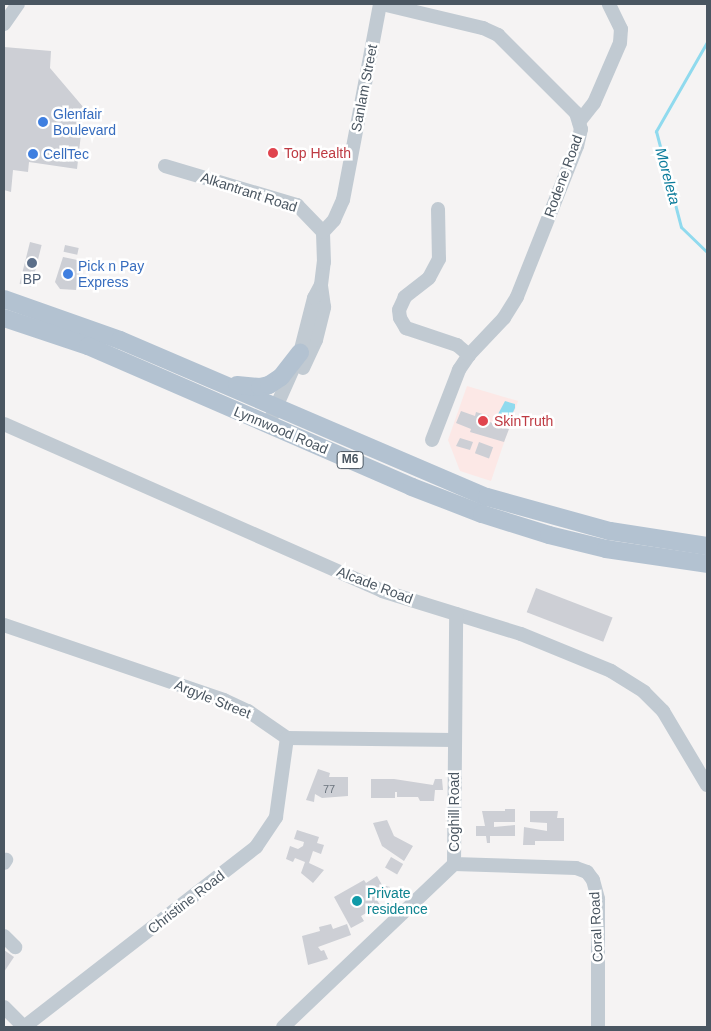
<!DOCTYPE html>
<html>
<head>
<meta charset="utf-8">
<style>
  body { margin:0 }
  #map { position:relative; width:711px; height:1031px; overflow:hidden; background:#f5f3f3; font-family:Helvetica,sans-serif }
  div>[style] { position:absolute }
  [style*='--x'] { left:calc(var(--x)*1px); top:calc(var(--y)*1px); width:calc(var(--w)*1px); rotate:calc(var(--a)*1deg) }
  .medical>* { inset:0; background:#fce8e6 }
  .water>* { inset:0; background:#90daee }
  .stream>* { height:3px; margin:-1.5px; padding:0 1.5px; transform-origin:1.5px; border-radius:1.5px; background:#90daee }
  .building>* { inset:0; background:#cdcfd5; transform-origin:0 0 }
  .minor>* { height:14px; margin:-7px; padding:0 7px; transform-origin:7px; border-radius:7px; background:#c1cad2 }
  .major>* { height:18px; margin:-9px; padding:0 9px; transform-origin:9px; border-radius:9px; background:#b3c2d1 }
  .dots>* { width:14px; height:14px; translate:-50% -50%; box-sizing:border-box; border:2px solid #fff; border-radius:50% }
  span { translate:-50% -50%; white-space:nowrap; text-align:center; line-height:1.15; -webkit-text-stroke:5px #fff; paint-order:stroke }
  .number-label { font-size:11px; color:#6b747e }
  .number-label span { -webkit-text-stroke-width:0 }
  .shield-label span { padding:1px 4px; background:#fff; border:1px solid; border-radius:4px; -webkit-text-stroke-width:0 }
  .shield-label { font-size:12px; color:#4a5661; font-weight:700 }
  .street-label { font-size:14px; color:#4a5661 }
  .shop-label { font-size:14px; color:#366cbe }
  .left { translate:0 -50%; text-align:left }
  .health-label { font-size:14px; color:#be3a42 }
  .service-label { font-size:14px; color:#4e5e75 }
  .culture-label { font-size:14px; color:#0d838f }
  .water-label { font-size:15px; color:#0c7c9b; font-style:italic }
  .frame { position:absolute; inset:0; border:5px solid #4a5661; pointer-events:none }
</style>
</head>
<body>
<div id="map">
  <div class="medical">
    <i style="clip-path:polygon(467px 386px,518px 401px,491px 481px,460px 471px,448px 440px)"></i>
  </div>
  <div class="water">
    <i style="clip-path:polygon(505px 401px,515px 404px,515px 408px,509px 421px,501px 423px,496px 418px)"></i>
  </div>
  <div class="stream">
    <i style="--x:707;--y:42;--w:103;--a:119.8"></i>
    <i style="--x:656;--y:131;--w:99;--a:75.4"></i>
    <i style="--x:681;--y:227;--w:36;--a:44"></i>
  </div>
  <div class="building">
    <i style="clip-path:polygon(4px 47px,51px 51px,50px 68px,84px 108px,77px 169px,29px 162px,28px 172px,13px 170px,11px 192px,4px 190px)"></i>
    <i style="left:30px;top:242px;width:12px;height:43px;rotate:14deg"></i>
    <i style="left:65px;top:245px;width:14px;height:7px;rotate:12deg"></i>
    <i style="clip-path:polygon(63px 257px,82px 261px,76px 290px,60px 289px,55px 282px)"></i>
    <i style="clip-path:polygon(461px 411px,475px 416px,476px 412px,489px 416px,487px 421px,509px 429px,504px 442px,470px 432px,471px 429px,456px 423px)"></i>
    <i style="clip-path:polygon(460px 438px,473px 442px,470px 450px,456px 446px)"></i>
    <i style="left:479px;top:442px;width:15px;height:12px;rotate:20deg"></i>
    <i style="left:536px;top:588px;width:82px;height:26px;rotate:21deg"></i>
    <i style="clip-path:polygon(318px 769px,330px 773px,329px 777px,348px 777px,348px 796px,322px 798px,315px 794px,314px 802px,306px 800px)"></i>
    <i style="clip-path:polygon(371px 779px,394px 779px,433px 785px,435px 779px,442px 779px,443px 790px,435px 790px,434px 801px,420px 801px,418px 797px,397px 797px,397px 792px,395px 792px,395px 798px,371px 798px)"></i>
    <i style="clip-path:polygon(505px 809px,515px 809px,515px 822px,494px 822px,494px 827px,515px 825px,515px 836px,490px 836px,490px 843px,487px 843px,486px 836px,476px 836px,476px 826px,485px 826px,482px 811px,505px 811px)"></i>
    <i style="clip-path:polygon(530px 811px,558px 811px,557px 818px,564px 818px,564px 841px,535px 841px,535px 845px,523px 845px,524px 827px,547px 831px,547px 823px,530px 822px)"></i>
    <i style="clip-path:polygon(387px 820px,394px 836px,413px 846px,404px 861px,382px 846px,373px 823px)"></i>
    <i style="clip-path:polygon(297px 830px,319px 837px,317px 843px,324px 845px,321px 854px,313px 851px,309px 863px,324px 870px,313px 883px,301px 873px,305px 862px,295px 858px,293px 862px,286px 859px,290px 846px,298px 849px,303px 846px,304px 842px,294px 839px)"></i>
    <i style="left:391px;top:857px;width:14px;height:12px;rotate:30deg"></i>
    <i style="clip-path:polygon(377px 876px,382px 885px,390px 887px,389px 895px,382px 893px,375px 897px,380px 905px,361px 916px,364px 921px,351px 928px,334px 897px,364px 880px,366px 883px)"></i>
    <i style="clip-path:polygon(331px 924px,333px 929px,347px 924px,351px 935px,318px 947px,321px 951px,324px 950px,328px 959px,308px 965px,302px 936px,320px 931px,319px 927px)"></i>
    <i style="clip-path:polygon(4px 950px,14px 957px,4px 972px)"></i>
  </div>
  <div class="minor">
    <i style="--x:382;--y:4;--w:104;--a:13.4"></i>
    <i style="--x:483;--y:28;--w:17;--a:25"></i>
    <i style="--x:498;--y:35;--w:110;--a:45"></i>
    <i style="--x:576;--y:113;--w:17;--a:73"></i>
    <i style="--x:581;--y:129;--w:17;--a:103"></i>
    <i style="--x:577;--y:146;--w:162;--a:111.7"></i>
    <i style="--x:517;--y:297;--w:25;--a:122"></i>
    <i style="--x:504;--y:318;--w:51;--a:133.4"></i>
    <i style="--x:469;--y:355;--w:18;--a:124"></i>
    <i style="--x:459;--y:370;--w:75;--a:111.1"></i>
    <i style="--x:4;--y:24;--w:24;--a:-55"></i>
    <i style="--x:579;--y:122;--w:24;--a:-52"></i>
    <i style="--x:594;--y:103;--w:65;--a:-66.6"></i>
    <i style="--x:620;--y:43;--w:14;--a:-86"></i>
    <i style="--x:621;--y:29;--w:28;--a:-116"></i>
    <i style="--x:165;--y:166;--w:138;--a:16.5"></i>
    <i style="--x:297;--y:205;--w:37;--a:46"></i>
    <i style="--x:438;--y:209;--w:50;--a:88.9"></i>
    <i style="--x:439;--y:259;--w:21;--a:118"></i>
    <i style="--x:429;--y:278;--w:31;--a:142"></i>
    <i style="--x:405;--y:297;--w:14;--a:115"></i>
    <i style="--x:399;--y:310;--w:8;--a:83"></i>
    <i style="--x:400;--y:318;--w:12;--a:59"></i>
    <i style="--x:406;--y:328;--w:54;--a:18.4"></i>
    <i style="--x:457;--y:345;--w:16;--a:40"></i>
    <i style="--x:303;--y:368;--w:31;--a:-65"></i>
    <i style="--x:316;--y:340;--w:34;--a:-76"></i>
    <i style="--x:324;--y:307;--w:22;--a:-98"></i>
    <i style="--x:272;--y:416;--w:69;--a:-66"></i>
    <i style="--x:300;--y:353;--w:57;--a:-75.7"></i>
    <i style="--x:314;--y:298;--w:15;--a:-62"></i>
    <i style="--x:321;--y:285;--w:23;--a:-83"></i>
    <i style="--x:324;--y:262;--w:30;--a:-92"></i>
    <i style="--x:323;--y:232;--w:16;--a:-47"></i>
    <i style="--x:334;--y:220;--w:22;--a:-66"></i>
    <i style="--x:343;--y:200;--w:199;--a:-79.3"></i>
    <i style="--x:4;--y:424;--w:413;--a:23.8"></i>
    <i style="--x:382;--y:591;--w:145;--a:17.2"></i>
    <i style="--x:521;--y:634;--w:97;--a:22.3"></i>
    <i style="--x:611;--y:671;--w:39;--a:32"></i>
    <i style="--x:644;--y:692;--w:27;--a:45"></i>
    <i style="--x:663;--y:711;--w:86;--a:59.3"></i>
    <i style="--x:4;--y:625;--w:232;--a:18.8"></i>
    <i style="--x:224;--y:700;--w:26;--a:25"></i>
    <i style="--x:248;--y:711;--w:47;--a:34.7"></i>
    <i style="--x:287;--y:738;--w:167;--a:0.7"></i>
    <i style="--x:4;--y:863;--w:4;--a:-56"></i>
    <i style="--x:454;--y:864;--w:122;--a:1.9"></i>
    <i style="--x:576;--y:868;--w:12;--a:20"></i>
    <i style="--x:587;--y:872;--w:10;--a:53"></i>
    <i style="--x:593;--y:880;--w:20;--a:75"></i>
    <i style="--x:598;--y:899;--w:128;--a:90"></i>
    <i style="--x:4;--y:936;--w:16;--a:45"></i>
    <i style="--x:4;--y:1007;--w:28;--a:45"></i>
    <i style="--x:24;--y:1027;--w:294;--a:-37.8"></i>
    <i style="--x:256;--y:847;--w:36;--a:-56"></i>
    <i style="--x:276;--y:817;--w:80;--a:-82.1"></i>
    <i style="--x:283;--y:1027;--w:236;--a:-43.6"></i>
    <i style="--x:454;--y:864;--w:250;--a:-89.5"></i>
  </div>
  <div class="major">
    <i style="--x:4;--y:299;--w:123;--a:19.5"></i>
    <i style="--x:120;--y:340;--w:399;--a:23.2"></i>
    <i style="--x:487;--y:497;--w:128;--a:15.5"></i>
    <i style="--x:610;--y:531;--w:98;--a:8.8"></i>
    <i style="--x:4;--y:318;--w:89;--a:18.4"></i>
    <i style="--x:88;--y:346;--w:353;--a:23.5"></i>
    <i style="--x:412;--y:487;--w:75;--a:21.1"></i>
    <i style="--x:482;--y:514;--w:70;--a:17.4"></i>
    <i style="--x:549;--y:535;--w:59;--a:13.8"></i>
    <i style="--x:606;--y:549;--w:102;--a:8.4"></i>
    <i style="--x:237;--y:385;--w:23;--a:5"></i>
    <i style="--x:260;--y:387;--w:9;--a:-13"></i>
    <i style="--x:269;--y:385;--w:14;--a:-34"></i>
    <i style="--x:281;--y:377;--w:31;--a:-52"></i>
  </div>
  <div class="dots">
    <i style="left:43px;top:122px;background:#3f7fe0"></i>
    <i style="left:273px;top:153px;background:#e0444e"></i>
    <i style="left:33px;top:154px;background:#3f7fe0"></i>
    <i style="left:32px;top:263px;background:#5c6f8a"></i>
    <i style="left:68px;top:274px;background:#3f7fe0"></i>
    <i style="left:483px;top:421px;background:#e0444e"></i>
    <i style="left:357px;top:901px;background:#0f9aa8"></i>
  </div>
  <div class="number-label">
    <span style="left:329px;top:789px">77</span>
  </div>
  <div class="shield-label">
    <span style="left:350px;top:460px">M6</span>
  </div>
  <div class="street-label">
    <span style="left:364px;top:88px;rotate:-79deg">Sanlam Street</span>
    <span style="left:563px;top:176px;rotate:-70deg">Rodene Road</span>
    <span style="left:249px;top:192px;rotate:18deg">Alkantrant Road</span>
    <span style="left:281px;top:430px;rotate:23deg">Lynnwood Road</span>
    <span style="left:375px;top:585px;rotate:21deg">Alcade Road</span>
    <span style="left:213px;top:699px;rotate:22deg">Argyle Street</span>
    <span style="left:454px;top:812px;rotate:-90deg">Coghill Road</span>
    <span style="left:186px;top:902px;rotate:-38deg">Christine Road</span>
    <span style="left:596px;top:927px;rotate:-93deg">Coral Road</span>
  </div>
  <div class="shop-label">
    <span class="left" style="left:53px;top:122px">Glenfair<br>Boulevard</span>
    <span class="left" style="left:43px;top:154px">CellTec</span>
    <span class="left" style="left:78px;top:274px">Pick n Pay<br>Express</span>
  </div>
  <div class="health-label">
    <span class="left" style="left:284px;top:153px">Top Health</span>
    <span class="left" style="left:494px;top:421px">SkinTruth</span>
  </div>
  <div class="service-label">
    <span style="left:32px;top:279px">BP</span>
  </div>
  <div class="culture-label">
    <span class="left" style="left:367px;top:901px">Private<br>residence</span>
  </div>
  <div class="water-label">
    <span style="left:668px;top:176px;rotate:75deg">Moreleta</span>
  </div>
  <div class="frame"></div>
</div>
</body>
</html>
